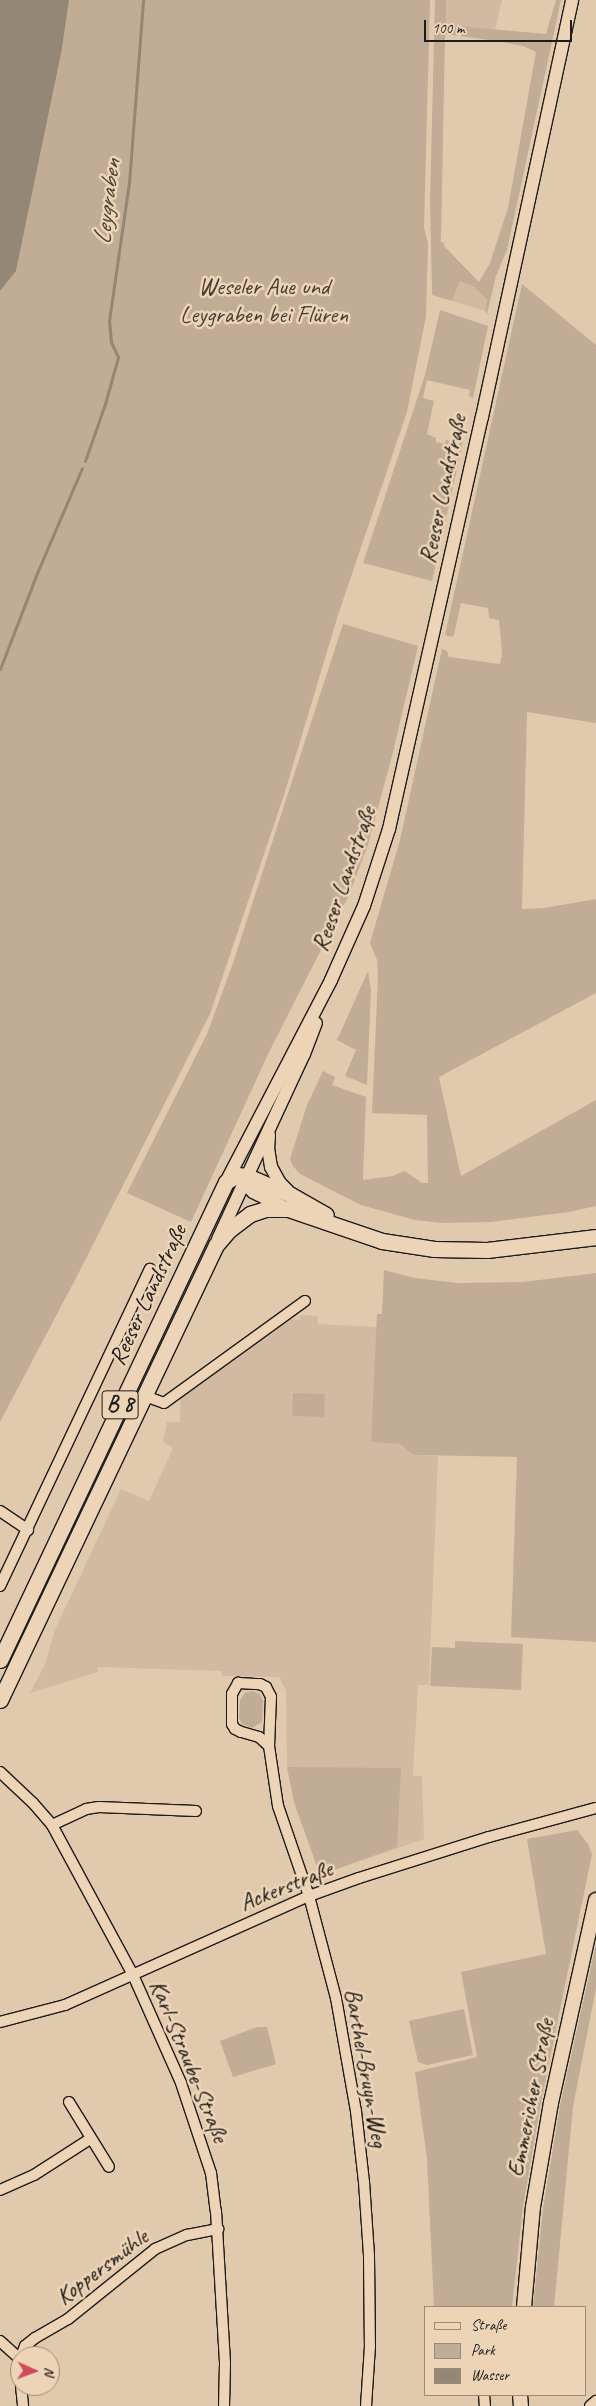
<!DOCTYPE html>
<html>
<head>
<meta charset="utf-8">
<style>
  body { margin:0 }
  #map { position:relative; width:596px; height:2406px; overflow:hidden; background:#e1c9ad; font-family:Caveat,sans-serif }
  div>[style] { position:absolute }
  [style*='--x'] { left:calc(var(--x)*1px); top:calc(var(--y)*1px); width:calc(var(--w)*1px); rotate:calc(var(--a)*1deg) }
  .built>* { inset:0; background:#d1baa1 }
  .green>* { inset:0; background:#c1ac95; transform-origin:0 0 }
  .water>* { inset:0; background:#958775 }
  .stream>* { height:3px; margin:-1.5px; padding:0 1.5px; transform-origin:1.5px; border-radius:1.5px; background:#958775 }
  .roads { filter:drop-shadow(1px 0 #1c1c1c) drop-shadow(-1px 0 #1c1c1c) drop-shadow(0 1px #1c1c1c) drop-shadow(0 -1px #1c1c1c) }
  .minor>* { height:10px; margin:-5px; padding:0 5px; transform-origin:5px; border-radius:5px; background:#eed4b6 }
  .tertiary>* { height:12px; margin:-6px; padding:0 6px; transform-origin:6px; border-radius:6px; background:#eed4b6 }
  .secondary>* { height:14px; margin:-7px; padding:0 7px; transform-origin:7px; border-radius:7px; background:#eed4b6 }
  .primary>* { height:15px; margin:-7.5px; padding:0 7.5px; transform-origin:7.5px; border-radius:7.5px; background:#eed4b6 }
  span { translate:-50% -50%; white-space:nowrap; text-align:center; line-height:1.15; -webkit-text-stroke:5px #eed4b6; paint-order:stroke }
  .shield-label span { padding:1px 4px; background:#eed4b6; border:1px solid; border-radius:4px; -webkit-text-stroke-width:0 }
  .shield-label { font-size:22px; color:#1c1c1c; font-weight:700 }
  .park-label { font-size:24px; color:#45403a }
  .street-label { font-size:24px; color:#1c1c1c }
  .water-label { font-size:25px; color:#46413b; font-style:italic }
  .legend { position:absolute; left:424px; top:2306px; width:162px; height:90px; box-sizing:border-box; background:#eed4b6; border:1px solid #9a8a78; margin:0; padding:6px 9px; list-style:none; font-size:15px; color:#1c1c1c }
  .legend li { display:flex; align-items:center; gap:10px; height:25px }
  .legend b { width:25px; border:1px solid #9a8a78 }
  .north { position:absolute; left:10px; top:2346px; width:50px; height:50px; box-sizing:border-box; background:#eed4b6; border:1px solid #9a8a78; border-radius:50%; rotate:92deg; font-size:14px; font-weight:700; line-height:20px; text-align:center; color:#1c1c1c }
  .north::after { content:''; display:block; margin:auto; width:18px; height:22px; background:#d1495b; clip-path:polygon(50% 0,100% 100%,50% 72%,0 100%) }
  .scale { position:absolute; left:424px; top:20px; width:148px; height:22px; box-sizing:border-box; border:2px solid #1c1c1c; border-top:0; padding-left:6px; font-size:15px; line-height:18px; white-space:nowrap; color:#1c1c1c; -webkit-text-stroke:4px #eed4b6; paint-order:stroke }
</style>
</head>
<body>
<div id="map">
  <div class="built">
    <i style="clip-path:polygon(446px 0,502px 0,495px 30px,445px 25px)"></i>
    <i style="clip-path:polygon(460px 281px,474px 287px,487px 300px,485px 311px,452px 301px)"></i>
    <i style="clip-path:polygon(300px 1315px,318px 1316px,318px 1324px,377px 1327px,371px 1442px,400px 1444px,414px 1455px,438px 1456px,429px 1685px,418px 1685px,413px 1776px,422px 1776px,424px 1839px,320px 1875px,294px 1802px,287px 1767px,286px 1691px,279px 1677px,222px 1676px,222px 1671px,98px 1667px,98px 1672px,30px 1693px,46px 1662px,54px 1632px,121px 1489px,149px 1501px,173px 1448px,163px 1442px,167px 1422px,180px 1422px,180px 1395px,292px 1319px,300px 1320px)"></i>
  </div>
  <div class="green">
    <i style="clip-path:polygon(69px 0,430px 0,424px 228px,428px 243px,426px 317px,407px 412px,338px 615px,284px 795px,210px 1014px,76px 1278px,0 1422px,0 291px,16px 271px,62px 49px)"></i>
    <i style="clip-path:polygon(evenodd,435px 0,446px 0,446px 25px,546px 34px,556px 0,561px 0,507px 250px,496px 276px,487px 314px,485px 311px,487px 300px,474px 287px,460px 281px,452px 301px,432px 295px,430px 201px,435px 0,445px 34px,496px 41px,523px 46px,536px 52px,508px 208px,490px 263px,479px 282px,445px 247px,443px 242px,441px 242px,445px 34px)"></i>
    <i style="clip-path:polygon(522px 284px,596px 345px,596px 723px,527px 712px,522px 909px,544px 908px,596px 899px,596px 993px,439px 1077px,461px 1176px,596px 1100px,596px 1206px,569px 1212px,491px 1222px,442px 1223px,415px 1220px,361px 1205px,300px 1174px,293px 1166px,290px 1159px,307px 1105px,323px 1071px,335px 1077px,332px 1085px,366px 1097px,363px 1180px,392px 1176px,405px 1171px,422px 1183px,428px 1183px,427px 1115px,372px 1113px,378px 976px,377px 960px,370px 943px,400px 840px,442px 649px,447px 651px,449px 657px,500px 664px,502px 653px,499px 620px,489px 618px,488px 608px,461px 603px,454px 635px,452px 637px,445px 635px)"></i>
    <i style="clip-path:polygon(440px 310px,488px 326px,473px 398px,469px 396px,470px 390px,427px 380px,423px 398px,434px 401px,427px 434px,436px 438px,436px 442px,445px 444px,446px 440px,452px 442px,451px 449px,457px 451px,459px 443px,463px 442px,432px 581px,363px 563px,425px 375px)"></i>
    <i style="clip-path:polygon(343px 624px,418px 646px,392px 756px,368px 845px,349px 895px,270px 1050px,191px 1222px,127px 1193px,207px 1034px,233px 963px)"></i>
    <i style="clip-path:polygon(368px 971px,371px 990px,367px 1085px,345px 1076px,356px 1050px,337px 1040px)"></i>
    <i style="clip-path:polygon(384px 1270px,414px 1278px,458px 1283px,523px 1282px,596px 1273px,596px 1642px,511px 1637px,517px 1457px,414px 1455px,400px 1444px,371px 1442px,377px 1314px,382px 1314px)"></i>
    <i style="left:293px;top:1393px;width:32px;height:23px;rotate:2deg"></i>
    <i style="clip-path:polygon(455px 1641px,523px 1644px,521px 1690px,430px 1686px,432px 1647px,455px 1648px)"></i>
    <i style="clip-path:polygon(252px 1691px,260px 1694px,263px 1701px,262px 1722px,252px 1728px,242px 1724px,239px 1718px,240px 1700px,245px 1693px)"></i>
    <i style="clip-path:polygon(287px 1767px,401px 1768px,397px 1847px,320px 1875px,294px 1802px)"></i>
    <i style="clip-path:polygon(577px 1830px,588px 1844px,592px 1854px,541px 2102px,523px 2206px,512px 2307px,434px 2307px,427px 2159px,415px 2072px,477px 2057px,461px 1972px,546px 1954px,527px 1839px)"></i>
    <i style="clip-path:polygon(596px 1944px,596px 1988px,573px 2107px,554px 2307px,533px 2307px,543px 2209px,560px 2106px)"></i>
    <i style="clip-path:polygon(464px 2009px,473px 2055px,427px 2065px,418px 2062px,409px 2021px)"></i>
    <i style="clip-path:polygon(257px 2027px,267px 2027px,276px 2064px,233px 2077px,220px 2041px)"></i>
  </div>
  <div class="water">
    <i style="clip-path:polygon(0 0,69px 0,62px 49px,16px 271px,0 291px)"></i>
  </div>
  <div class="stream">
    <i style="--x:85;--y:461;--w:60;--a:-70.7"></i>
    <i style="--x:105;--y:404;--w:49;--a:-74.5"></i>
    <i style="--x:118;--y:357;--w:17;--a:-115"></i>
    <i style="--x:111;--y:342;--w:21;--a:-95"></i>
    <i style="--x:109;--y:321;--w:139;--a:-81.8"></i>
    <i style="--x:129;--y:183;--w:184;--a:-85.6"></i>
    <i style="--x:0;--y:669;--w:103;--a:-68.9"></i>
    <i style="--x:37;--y:573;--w:114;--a:-66.8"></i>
  </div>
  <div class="roads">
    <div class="minor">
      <i style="--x:145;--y:1396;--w:20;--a:20"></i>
      <i style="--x:164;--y:1403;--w:174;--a:-35.9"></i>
      <i style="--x:0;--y:1511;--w:34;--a:34"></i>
      <i style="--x:0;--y:1586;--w:351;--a:-64.7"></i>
      <i style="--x:269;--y:1746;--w:13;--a:-138"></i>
      <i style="--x:259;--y:1737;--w:19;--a:-164"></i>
      <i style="--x:241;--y:1732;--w:7;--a:-153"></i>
      <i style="--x:235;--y:1729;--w:6;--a:-121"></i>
      <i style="--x:232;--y:1724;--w:30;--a:-90"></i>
      <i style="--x:232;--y:1694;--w:13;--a:-61"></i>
      <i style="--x:238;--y:1683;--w:22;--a:3"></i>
      <i style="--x:260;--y:1684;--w:7;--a:27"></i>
      <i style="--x:266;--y:1687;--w:11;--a:63"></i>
      <i style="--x:271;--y:1697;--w:49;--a:92.3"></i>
      <i style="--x:269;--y:1746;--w:61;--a:81.5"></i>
      <i style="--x:278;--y:1806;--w:95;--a:71"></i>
      <i style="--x:309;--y:1896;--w:106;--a:75.2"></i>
      <i style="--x:336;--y:1998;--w:115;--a:80"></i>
      <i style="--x:356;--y:2111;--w:71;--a:83.6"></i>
      <i style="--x:364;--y:2182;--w:74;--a:86.1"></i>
      <i style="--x:369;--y:2256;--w:90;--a:89.4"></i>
      <i style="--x:370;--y:2346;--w:60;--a:93.8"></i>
      <i style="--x:0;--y:1772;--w:45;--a:43.2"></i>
      <i style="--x:33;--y:1803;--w:29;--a:49"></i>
      <i style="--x:52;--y:1825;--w:170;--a:61.6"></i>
      <i style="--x:133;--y:1975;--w:118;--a:66"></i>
      <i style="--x:181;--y:2083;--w:95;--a:71.6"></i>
      <i style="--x:211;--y:2173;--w:38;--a:83"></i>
      <i style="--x:216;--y:2211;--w:152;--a:86.6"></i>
      <i style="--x:225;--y:2363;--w:43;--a:91.3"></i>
      <i style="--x:52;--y:1825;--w:38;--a:-25"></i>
      <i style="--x:86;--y:1809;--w:13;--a:-9"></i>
      <i style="--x:99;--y:1807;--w:97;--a:2.4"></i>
      <i style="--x:0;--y:2022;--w:67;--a:-14.7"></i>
      <i style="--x:65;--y:2005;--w:267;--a:-24.1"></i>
      <i style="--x:309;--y:1896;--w:53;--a:-19.8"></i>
      <i style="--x:359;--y:1878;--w:136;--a:-17.5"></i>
      <i style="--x:489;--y:1837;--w:111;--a:-15.2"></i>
      <i style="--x:69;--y:2102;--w:76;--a:58.4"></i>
      <i style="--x:0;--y:2190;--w:37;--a:-24"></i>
      <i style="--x:34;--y:2175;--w:67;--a:-32.7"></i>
      <i style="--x:0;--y:2341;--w:25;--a:42"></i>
      <i style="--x:21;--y:2356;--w:11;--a:-68"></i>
      <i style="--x:25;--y:2346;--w:13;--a:-39"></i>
      <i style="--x:35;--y:2338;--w:38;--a:-30"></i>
      <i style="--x:68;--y:2319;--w:112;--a:-38.8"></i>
      <i style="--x:155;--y:2249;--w:35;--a:-24"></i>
      <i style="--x:187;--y:2235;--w:32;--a:-11"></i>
      <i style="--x:21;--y:2386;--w:20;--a:84"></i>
      <i style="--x:484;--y:2395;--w:11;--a:85"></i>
      <i style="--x:590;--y:2406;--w:8;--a:-40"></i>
    </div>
    <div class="tertiary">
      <i style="--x:269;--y:1135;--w:13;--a:94"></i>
      <i style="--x:268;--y:1148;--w:19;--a:81"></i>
      <i style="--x:271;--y:1167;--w:18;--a:61"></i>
      <i style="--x:280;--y:1183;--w:14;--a:45"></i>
      <i style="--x:238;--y:1177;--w:21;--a:45"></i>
      <i style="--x:253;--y:1192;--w:39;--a:26"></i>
      <i style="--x:226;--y:1182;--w:228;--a:-62.5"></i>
      <i style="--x:331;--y:980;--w:81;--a:-66"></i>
      <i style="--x:364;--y:906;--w:81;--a:-72"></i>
      <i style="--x:389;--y:829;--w:422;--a:-77.3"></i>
      <i style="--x:482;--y:417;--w:427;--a:-77.8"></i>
      <i style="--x:218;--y:1239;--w:204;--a:-65.1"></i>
      <i style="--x:304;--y:1054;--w:33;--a:-69"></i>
    </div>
    <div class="secondary">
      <i style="--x:524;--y:2307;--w:100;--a:-84.9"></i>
      <i style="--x:533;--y:2207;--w:106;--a:-80.2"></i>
      <i style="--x:551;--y:2103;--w:208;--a:-77.5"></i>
      <i style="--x:520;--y:2395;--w:11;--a:85"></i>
    </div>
    <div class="primary">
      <i style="--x:0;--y:1660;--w:529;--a:-64.7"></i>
      <i style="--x:226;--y:1182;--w:13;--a:-32"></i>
      <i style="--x:237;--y:1175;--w:10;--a:6"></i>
      <i style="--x:247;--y:1176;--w:48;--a:23.4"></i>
      <i style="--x:291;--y:1195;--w:40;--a:29.7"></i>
      <i style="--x:0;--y:1700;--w:504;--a:-64.61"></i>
      <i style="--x:216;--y:1245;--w:20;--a:-49"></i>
      <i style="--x:229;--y:1230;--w:26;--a:-37"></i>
      <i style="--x:250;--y:1214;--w:16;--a:-18"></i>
      <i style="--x:265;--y:1209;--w:23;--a:0"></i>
      <i style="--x:288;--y:1209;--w:99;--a:18.8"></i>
      <i style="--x:382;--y:1241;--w:53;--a:8.7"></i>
      <i style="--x:434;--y:1249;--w:53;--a:1.1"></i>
      <i style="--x:487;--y:1250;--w:110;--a:-6.8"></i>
    </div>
  </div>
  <div class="shield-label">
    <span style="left:120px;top:1405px">B 8</span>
  </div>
  <div class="park-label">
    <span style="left:264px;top:301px">Weseler Aue und<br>Leygraben bei Flüren</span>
  </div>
  <div class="street-label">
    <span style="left:443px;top:489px;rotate:-78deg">Reeser Landstraße</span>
    <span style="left:344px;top:879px;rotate:-71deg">Reeser Landstraße</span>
    <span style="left:148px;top:1295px;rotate:-65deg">Reeser Landstraße</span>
    <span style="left:286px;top:1886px;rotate:-22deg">Ackerstraße</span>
    <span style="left:189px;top:2061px;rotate:68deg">Karl-Straube-Straße</span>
    <span style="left:366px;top:2068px;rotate:80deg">Barthel-Bruyn-Weg</span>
    <span style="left:531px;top:2098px;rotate:-79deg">Emmericher Straße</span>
    <span style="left:102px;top:2267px;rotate:-37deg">Koppersmühle</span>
  </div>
  <div class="water-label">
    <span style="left:107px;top:202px;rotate:-83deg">Leygraben</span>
  </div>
  <ul class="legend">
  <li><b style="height:6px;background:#eed4b6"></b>Straße</li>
  <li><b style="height:14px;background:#c1ac95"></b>Park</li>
  <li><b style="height:14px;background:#958775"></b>Wasser</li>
  </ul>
  <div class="north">N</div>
  <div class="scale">100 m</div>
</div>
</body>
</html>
